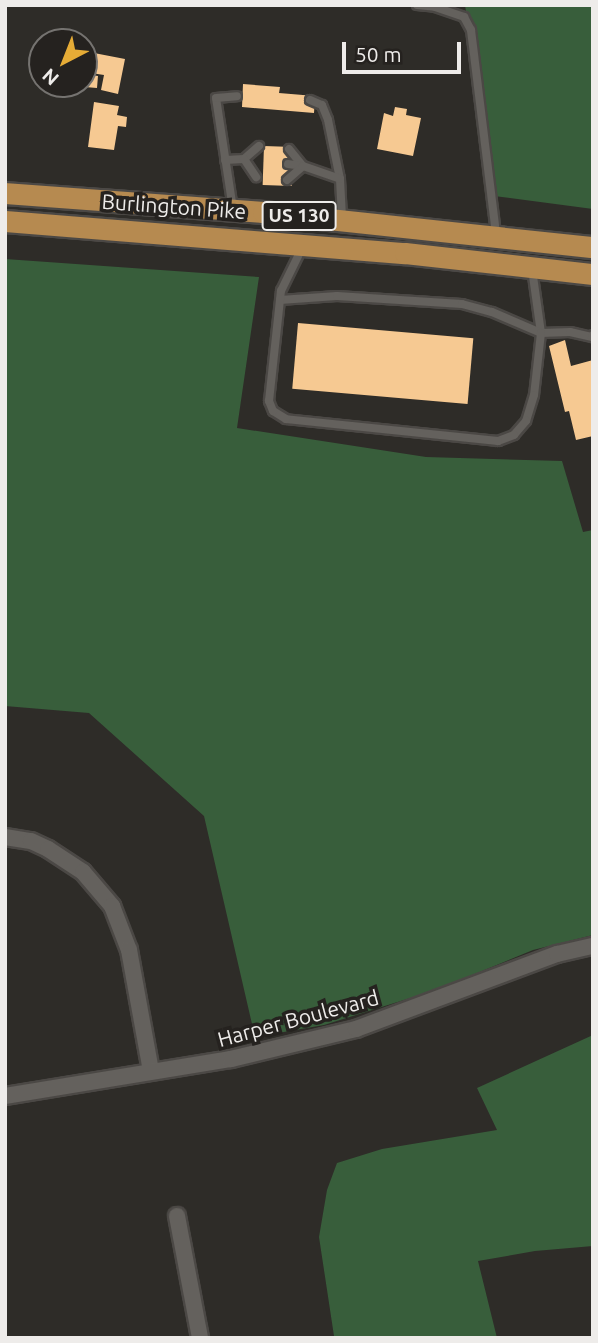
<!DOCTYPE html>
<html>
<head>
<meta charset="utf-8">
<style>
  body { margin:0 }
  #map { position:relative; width:598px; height:1343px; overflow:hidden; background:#2e2c28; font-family:Ubuntu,sans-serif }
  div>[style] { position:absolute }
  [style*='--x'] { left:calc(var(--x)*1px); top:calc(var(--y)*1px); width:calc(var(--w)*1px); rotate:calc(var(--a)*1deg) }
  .green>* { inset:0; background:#385e3b }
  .building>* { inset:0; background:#f6c992; transform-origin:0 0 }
  .roads { filter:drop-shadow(2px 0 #4b4845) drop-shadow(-2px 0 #4b4845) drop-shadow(0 2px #4b4845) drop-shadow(0 -2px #4b4845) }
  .service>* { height:8px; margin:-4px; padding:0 4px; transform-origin:4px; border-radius:4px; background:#64615d }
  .minor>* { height:16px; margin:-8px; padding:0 8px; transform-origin:8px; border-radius:8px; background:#64615d }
  .trunk>* { height:21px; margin:-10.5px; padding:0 10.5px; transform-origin:10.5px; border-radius:10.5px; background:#b68a50 }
  span { translate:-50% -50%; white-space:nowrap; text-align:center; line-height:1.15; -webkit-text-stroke:7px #25221f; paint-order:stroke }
  .shield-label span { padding:2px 5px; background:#25221f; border:2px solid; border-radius:5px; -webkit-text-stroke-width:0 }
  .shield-label { font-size:19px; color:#eeecea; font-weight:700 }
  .street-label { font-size:21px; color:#eeecea }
  .frame { position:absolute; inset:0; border:7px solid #eeecea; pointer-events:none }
  .north { position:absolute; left:28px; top:28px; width:70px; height:70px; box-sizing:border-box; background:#25221f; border:2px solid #757370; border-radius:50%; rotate:222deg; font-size:19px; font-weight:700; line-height:28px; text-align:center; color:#eeecea }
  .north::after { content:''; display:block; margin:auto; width:24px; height:32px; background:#e6ac36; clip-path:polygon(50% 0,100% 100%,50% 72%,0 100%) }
  .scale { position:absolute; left:342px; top:42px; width:119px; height:32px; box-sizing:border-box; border:4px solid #eeecea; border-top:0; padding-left:9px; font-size:21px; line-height:24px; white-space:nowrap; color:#eeecea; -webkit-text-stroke:5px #25221f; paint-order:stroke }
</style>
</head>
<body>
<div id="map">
  <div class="green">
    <i style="clip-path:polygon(465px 5px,593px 5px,593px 209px,494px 196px)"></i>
    <i style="clip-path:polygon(5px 259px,259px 277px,237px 428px,426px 457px,562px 461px,583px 532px,593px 530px,593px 935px,533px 950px,436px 990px,324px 1025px,255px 1037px,204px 816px,89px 713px,5px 706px)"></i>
    <i style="clip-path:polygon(593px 1035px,593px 1246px,535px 1251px,478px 1261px,497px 1338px,331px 1338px,334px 1336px,319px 1237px,327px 1190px,337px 1163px,382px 1149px,497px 1130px,477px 1088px)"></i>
  </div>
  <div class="building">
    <i style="clip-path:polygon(94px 53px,125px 59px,118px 94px,101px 90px,104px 75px,91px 73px)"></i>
    <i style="clip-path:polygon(84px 74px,98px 76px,97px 88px,73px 86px,84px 84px)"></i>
    <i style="clip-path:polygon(243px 84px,280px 87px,279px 93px,315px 96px,314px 113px,242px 107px)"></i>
    <i style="clip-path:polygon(94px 102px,119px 106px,117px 115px,127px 117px,126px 127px,118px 126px,114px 150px,88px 147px)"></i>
    <i style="clip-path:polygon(395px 107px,407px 109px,406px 115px,421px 118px,413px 156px,377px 149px,384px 113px,393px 116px)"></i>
    <i style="left:264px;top:146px;width:29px;height:39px;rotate:2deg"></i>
    <i style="left:298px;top:323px;width:176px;height:66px;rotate:5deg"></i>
    <i style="clip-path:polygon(565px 340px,571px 366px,593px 360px,593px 436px,576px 440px,569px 411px,565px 412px,549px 346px)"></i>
  </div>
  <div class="roads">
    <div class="service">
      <i style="--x:417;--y:5;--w:18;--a:6"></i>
      <i style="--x:435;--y:7;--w:31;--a:19"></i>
      <i style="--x:464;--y:17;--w:15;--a:62"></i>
      <i style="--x:471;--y:30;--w:207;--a:83"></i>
      <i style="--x:310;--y:100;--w:13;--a:23"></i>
      <i style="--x:322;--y:105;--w:16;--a:68"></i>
      <i style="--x:328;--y:120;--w:60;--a:78.5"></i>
      <i style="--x:340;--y:179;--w:39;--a:87"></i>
      <i style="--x:289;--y:149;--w:22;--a:51"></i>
      <i style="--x:244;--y:159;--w:20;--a:-41"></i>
      <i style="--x:225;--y:160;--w:19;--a:-3"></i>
      <i style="--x:244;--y:159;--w:22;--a:56"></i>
      <i style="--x:288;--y:164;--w:15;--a:8"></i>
      <i style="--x:287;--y:180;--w:21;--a:-41"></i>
      <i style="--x:303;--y:166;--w:39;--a:19"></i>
      <i style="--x:233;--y:209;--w:112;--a:-98.7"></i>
      <i style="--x:216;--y:98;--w:21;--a:-5"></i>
      <i style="--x:532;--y:269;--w:65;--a:82"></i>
      <i style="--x:541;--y:333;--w:29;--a:-2"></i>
      <i style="--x:570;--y:332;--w:23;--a:13"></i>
      <i style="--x:592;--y:337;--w:2;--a:-63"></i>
      <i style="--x:280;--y:300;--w:57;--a:-4"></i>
      <i style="--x:337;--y:296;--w:125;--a:3.7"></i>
      <i style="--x:462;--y:304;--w:31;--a:15"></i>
      <i style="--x:492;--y:312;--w:53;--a:23.2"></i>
      <i style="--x:541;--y:333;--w:62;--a:96.4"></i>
      <i style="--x:534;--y:395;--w:27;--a:107"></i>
      <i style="--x:526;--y:421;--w:18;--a:131"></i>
      <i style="--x:514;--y:435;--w:17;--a:159"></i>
      <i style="--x:498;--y:441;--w:213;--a:-174.1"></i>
      <i style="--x:286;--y:419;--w:15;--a:-148"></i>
      <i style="--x:273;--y:411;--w:11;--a:-112"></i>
      <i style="--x:269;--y:401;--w:111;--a:-83.8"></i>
      <i style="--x:281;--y:291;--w:50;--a:-63.9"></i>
    </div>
    <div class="minor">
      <i style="--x:5;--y:837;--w:26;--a:9"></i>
      <i style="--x:31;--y:841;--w:19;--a:25"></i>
      <i style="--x:48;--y:849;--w:42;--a:33.3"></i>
      <i style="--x:83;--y:872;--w:45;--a:49.5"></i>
      <i style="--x:112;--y:906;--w:47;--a:68.9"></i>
      <i style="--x:129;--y:950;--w:123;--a:79.7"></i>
      <i style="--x:5;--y:1096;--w:229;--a:-9.3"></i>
      <i style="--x:231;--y:1059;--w:129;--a:-13.5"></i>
      <i style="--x:356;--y:1029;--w:215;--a:-20.5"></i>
      <i style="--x:557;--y:954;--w:37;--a:-13"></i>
      <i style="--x:177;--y:1216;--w:124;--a:79.3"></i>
    </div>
    <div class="trunk">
      <i style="--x:5;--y:193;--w:259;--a:4.2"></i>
      <i style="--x:263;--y:212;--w:332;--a:6.1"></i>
      <i style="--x:5;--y:221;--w:401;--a:4.6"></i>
      <i style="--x:405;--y:253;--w:189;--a:6.4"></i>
    </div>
  </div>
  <div class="shield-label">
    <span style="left:299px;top:216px">US 130</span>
  </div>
  <div class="street-label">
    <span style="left:174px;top:206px;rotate:4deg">Burlington Pike</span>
    <span style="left:298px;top:1018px;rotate:-15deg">Harper Boulevard</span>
  </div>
  <div class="frame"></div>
  <div class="north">N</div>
  <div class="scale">50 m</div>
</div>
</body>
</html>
